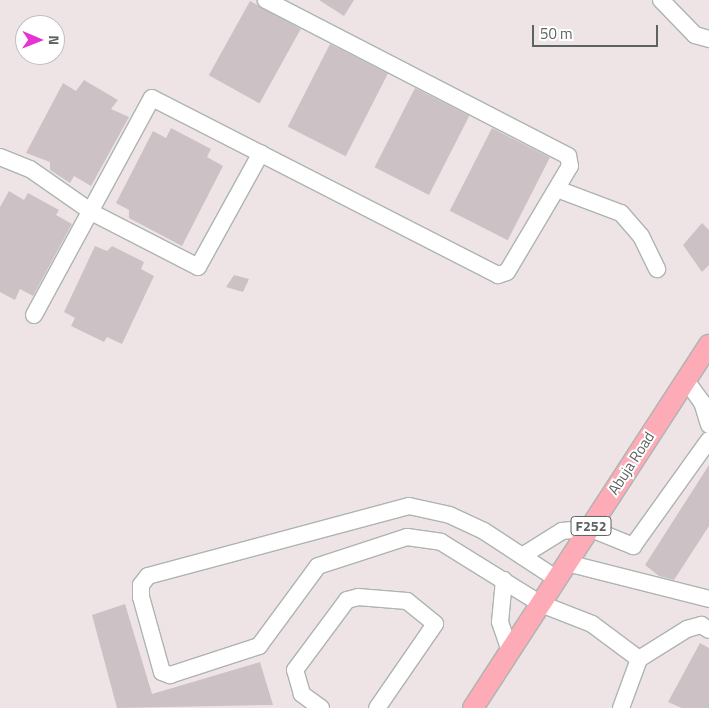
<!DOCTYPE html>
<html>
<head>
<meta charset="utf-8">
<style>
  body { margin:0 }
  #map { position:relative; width:709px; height:708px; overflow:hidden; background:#eee4e6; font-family:"Titillium Web",sans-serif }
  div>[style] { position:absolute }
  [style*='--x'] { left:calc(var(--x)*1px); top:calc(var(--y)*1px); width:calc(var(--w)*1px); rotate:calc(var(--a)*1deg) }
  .building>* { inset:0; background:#ccc2c5; transform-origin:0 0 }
  .roads { filter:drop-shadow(1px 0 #adb4b2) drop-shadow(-1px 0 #adb4b2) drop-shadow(0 1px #adb4b2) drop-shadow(0 -1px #adb4b2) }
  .minor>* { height:16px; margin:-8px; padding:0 8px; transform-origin:8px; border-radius:8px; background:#fff }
  .major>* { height:20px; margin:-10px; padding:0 10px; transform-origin:10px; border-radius:10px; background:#fdabb6 }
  span { translate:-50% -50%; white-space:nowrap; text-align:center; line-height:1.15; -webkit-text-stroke:4px #fff; paint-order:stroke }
  .shield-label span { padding:1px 4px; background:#fff; border:1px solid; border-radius:4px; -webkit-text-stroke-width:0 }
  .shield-label { font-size:14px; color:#5c6461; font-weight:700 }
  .street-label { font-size:15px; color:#5c6461 }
  .north { position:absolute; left:15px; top:15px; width:50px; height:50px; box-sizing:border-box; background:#fff; border:1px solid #bec1c0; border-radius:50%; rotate:91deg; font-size:14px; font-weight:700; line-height:20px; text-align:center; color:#5c6461 }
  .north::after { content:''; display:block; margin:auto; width:18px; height:22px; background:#e434d2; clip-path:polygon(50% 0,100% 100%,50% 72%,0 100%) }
  .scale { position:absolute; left:532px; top:25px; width:126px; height:22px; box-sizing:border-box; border:2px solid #5c6461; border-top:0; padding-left:6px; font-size:15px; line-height:18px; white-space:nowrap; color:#5c6461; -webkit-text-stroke:4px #fff; paint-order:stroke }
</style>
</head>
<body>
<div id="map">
  <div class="building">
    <i style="clip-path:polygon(319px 0,354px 0,344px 16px)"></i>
    <i style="left:250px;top:1px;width:58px;height:85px;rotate:29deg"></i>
    <i style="left:330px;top:44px;width:65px;height:93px;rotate:27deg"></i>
    <i style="clip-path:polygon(84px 80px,118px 100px,111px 109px,129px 117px,91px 186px,74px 176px,70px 183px,50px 170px,50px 162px,26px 153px,63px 83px,76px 91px)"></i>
    <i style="left:415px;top:88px;width:61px;height:89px;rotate:27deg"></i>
    <i style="clip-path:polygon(171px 128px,211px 149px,207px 157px,223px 166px,182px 246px,129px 218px,129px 210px,116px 203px,153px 131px,166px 138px)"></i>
    <i style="left:492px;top:128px;width:65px;height:93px;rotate:27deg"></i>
    <i style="clip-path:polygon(9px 191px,24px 200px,28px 193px,59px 210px,56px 215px,72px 224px,33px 296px,20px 289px,15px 300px,0 292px,0 207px)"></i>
    <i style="clip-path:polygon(702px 223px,709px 230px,709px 265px,702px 272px,683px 245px)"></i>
    <i style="clip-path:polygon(95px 246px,107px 251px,112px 246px,144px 262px,141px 269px,154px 276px,122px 344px,107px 337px,104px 342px,71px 326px,75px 318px,64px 312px)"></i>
    <i style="clip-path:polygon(234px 275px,249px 279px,243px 292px,226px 287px)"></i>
    <i style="clip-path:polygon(709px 465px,709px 526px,674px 580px,659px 576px,645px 565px)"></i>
    <i style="clip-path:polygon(125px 604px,152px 694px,260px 662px,273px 705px,117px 708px,92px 615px)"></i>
    <i style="clip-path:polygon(700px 643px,709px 648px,709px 708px,682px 708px,668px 702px)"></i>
  </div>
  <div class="roads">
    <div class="minor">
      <i style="--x:661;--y:0;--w:49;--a:45.8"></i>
      <i style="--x:695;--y:35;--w:15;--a:16"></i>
      <i style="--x:0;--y:157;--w:32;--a:22"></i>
      <i style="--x:30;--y:169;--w:77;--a:34.9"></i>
      <i style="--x:93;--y:213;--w:118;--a:27.2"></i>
      <i style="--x:198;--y:267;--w:130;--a:-61.1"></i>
      <i style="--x:557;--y:189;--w:68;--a:20.6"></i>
      <i style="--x:621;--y:213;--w:30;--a:49"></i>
      <i style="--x:641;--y:236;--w:37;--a:64"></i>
      <i style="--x:34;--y:315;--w:247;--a:-61.5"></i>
      <i style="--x:152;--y:98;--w:389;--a:27.1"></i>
      <i style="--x:498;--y:275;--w:9;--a:-18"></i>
      <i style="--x:507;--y:272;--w:123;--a:-59.3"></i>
      <i style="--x:570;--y:166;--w:10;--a:-101"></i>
      <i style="--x:568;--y:156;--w:340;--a:-152.7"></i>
      <i style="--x:685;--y:379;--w:29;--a:54"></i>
      <i style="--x:702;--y:402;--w:24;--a:73"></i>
      <i style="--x:522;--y:556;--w:47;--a:-32"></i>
      <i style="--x:562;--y:531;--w:27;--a:-6"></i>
      <i style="--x:589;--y:528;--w:48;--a:22.2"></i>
      <i style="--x:633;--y:546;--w:130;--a:-54.4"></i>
      <i style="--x:567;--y:563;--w:146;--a:14.2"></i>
      <i style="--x:557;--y:579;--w:87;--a:-146.7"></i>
      <i style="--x:484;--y:531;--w:38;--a:-155"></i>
      <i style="--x:450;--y:515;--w:42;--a:-167.6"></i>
      <i style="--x:409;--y:506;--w:270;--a:165"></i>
      <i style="--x:148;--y:576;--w:11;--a:128"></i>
      <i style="--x:141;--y:585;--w:12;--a:90"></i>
      <i style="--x:141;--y:597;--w:78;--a:74.4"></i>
      <i style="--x:162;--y:672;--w:9;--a:21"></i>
      <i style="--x:170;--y:675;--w:94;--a:-18"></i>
      <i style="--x:259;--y:646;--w:99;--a:-53.6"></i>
      <i style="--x:318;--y:566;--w:94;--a:-18"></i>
      <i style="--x:407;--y:537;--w:34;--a:8"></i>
      <i style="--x:441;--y:542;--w:118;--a:31.8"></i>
      <i style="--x:541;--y:604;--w:55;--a:21.4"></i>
      <i style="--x:592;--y:624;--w:59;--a:36.7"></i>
      <i style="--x:504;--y:580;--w:42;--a:95.4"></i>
      <i style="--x:500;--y:622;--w:31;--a:71"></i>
      <i style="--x:321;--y:708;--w:24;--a:-144"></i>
      <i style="--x:302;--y:694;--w:25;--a:-106"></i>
      <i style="--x:295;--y:670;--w:87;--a:-53.4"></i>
      <i style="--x:347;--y:600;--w:11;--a:-15"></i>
      <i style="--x:358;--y:597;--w:49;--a:4.7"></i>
      <i style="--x:407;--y:601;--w:36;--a:39"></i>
      <i style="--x:435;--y:624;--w:102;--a:124.6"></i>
      <i style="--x:621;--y:708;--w:52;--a:-69.8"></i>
      <i style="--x:639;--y:659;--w:57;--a:-32"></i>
      <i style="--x:687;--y:629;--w:15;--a:-16"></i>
      <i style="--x:701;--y:625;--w:9;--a:32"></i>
    </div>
    <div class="major">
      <i style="--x:473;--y:708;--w:433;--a:-57"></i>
    </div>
  </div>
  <div class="shield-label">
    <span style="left:591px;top:526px">F252</span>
  </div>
  <div class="street-label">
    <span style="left:631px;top:463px;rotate:-57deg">Abuja Road</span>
  </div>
  <div class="north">N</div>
  <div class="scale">50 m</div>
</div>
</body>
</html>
